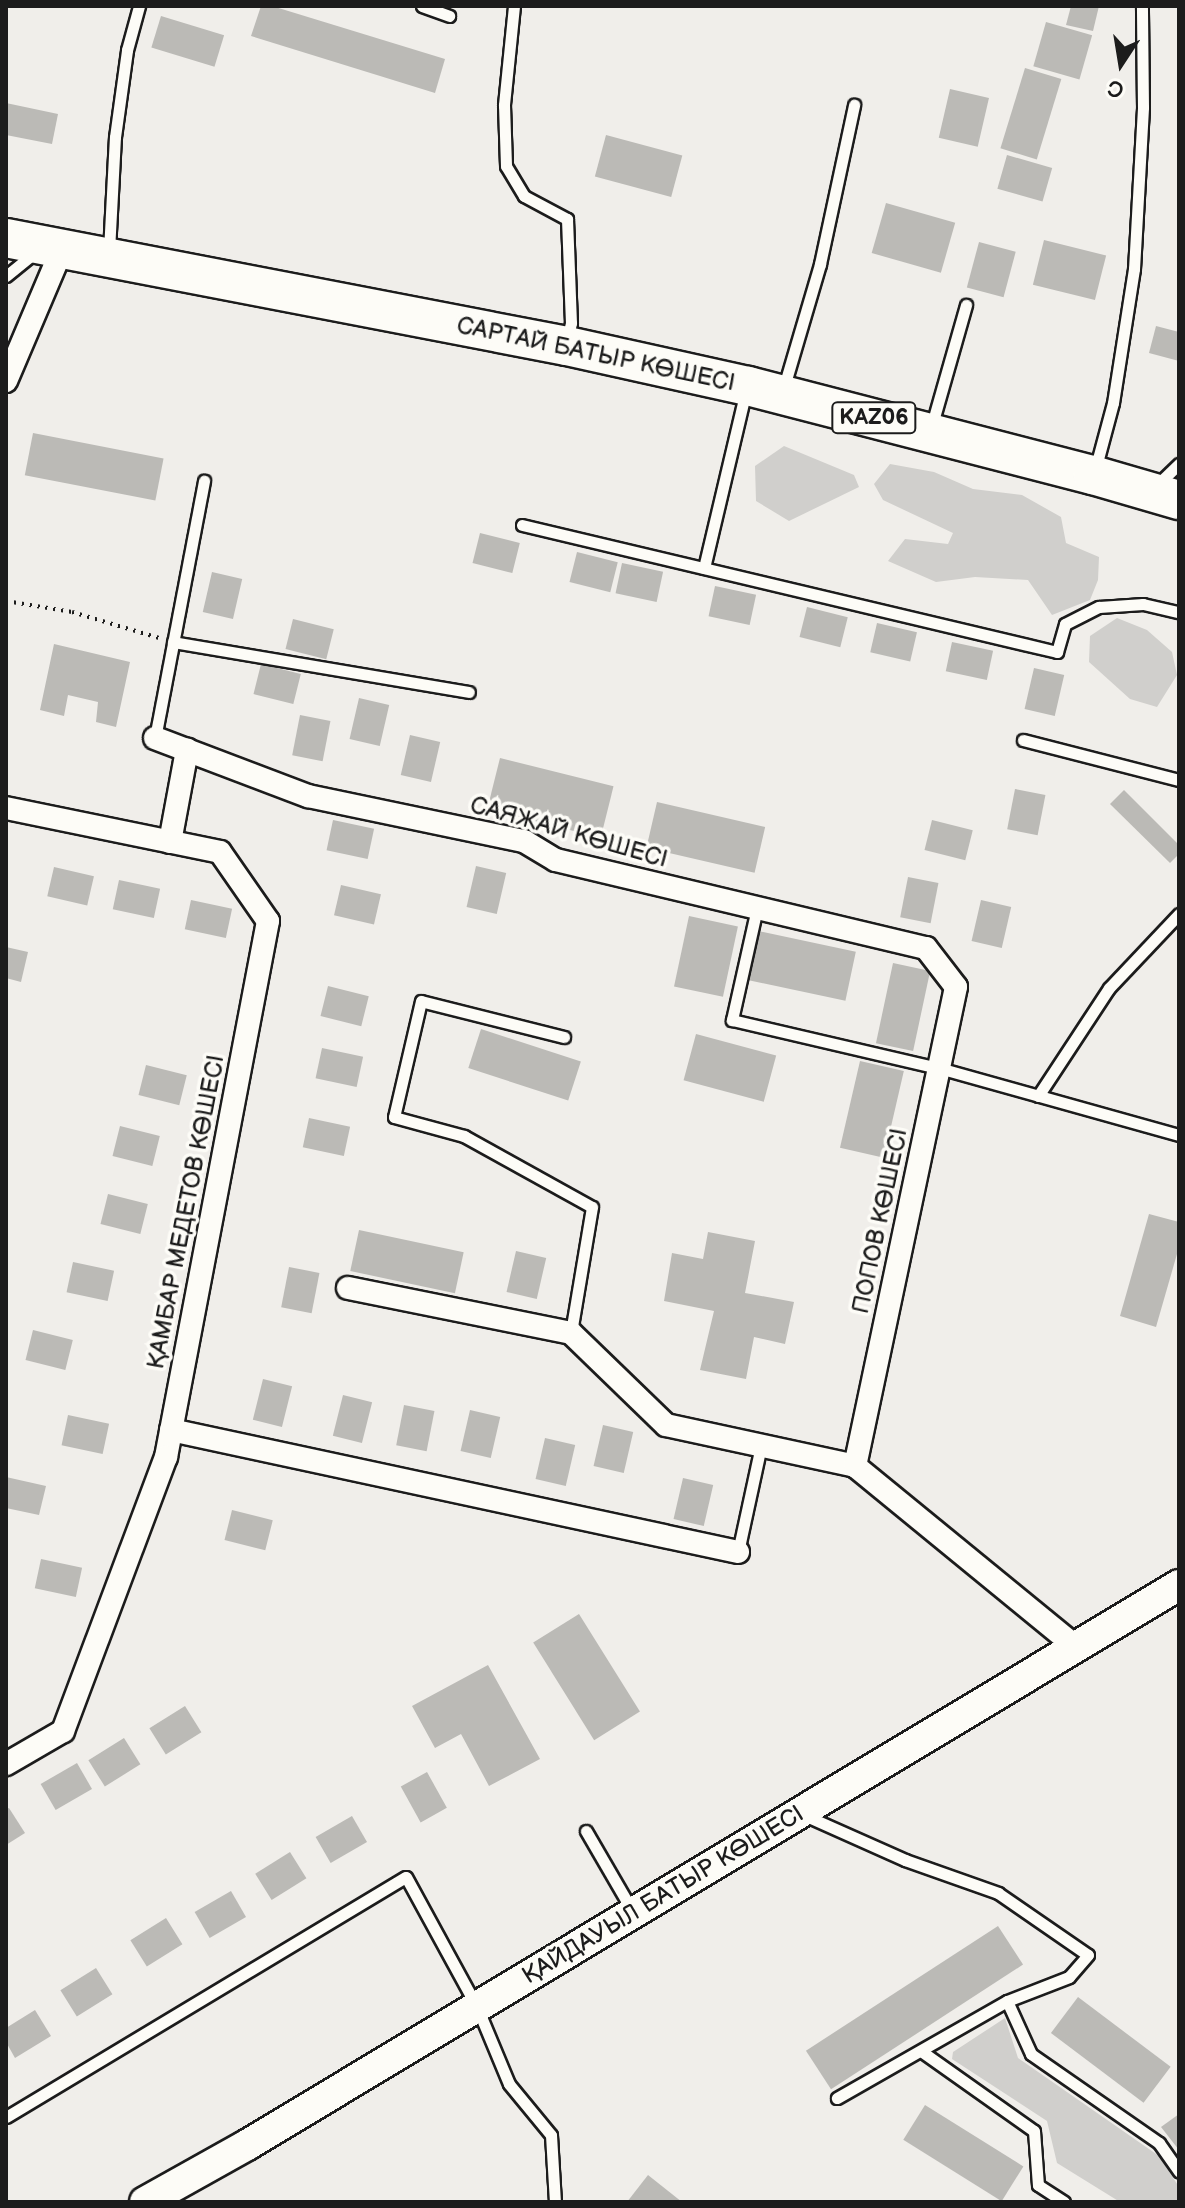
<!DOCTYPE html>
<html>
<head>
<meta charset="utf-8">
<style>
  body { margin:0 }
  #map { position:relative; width:1185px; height:2208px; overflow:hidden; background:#f0eeea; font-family:"Balsamiq Sans",sans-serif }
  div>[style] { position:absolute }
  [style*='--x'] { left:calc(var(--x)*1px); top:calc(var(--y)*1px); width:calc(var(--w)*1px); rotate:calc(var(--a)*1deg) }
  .green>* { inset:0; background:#d0cfcc }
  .building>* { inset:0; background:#bbbab6; transform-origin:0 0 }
  .path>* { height:4px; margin-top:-2px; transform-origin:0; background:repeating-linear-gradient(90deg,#1c1c1c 0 2px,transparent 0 8px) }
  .roads { filter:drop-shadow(2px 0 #1c1c1c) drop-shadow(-2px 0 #1c1c1c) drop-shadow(0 2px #1c1c1c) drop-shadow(0 -2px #1c1c1c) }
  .lane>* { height:11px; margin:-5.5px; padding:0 5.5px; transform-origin:5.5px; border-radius:5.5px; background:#fdfcf7 }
  .street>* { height:22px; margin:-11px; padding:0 11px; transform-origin:11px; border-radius:11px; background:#fdfcf7 }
  .secondary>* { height:30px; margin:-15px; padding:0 15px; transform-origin:15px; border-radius:15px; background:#fdfcf7 }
  .highway>* { height:38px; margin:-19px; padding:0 19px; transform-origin:19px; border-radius:19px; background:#fdfcf7 }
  span { translate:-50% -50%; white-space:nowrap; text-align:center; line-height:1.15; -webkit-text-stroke:7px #fdfcf7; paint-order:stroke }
  .shield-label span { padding:2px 6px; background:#fdfcf7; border:2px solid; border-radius:6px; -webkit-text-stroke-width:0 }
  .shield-label { font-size:22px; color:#1c1c1c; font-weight:700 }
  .street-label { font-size:24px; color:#1c1c1c }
  .frame { position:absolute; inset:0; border:8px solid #1c1c1c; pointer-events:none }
  .north { position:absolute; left:1081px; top:24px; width:80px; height:80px; -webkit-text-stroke:6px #fdfcf7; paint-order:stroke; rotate:192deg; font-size:22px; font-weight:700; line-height:32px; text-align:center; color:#1c1c1c }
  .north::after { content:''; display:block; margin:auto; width:28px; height:36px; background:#1c1c1c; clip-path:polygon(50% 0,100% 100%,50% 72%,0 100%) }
</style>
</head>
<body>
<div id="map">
  <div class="green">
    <i style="clip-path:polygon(784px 446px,854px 475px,859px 487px,789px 521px,756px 501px,755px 466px)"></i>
    <i style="clip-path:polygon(890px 464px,934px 472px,973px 489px,1022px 495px,1061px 517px,1066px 543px,1099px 557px,1098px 580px,1090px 600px,1052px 615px,1028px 580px,975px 577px,936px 582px,888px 561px,905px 539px,948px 544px,953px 533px,883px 500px,874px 484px)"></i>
    <i style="clip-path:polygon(1117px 618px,1147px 630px,1172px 652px,1177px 675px,1157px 707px,1130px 699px,1089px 662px,1090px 636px)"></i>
    <i style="clip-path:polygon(1005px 2018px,1018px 2058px,1159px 2156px,1179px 2187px,1179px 2202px,1120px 2202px,1057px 2163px,1047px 2121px,952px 2059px,953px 2052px)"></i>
  </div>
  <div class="building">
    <i style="clip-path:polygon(261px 6px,272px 6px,445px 59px,435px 93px,251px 36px)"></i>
    <i style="clip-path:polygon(1071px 6px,1099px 6px,1093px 31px,1066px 25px)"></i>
    <i style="left:161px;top:16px;width:66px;height:33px;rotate:17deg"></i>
    <i style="left:1046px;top:22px;width:48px;height:46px;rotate:16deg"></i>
    <i style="left:1025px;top:68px;width:38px;height:84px;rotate:17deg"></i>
    <i style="left:950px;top:89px;width:40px;height:50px;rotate:13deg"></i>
    <i style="clip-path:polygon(6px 103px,58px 114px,52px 144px,6px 135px)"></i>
    <i style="left:606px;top:135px;width:79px;height:43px;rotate:15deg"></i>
    <i style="left:1007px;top:155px;width:47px;height:35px;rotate:16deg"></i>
    <i style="left:886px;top:203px;width:72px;height:52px;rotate:16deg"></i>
    <i style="left:1044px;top:240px;width:64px;height:46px;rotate:14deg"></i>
    <i style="left:979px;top:242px;width:38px;height:47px;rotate:15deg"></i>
    <i style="clip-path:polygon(1156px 326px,1179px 332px,1179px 361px,1149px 353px)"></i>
    <i style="left:33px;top:433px;width:133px;height:43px;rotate:11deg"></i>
    <i style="left:480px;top:533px;width:41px;height:31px;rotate:14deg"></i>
    <i style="left:577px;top:552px;width:42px;height:31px;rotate:14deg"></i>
    <i style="left:622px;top:563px;width:42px;height:31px;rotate:12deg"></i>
    <i style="left:212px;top:572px;width:31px;height:41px;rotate:13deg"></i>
    <i style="left:715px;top:586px;width:42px;height:31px;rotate:12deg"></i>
    <i style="left:807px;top:607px;width:42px;height:31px;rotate:14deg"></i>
    <i style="left:293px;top:619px;width:42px;height:31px;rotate:14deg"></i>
    <i style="left:877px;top:623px;width:41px;height:30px;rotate:13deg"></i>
    <i style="left:952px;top:642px;width:42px;height:30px;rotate:12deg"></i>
    <i style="clip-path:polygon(54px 644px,130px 662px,116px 727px,96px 722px,98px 702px,68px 695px,64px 716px,40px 710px)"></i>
    <i style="left:261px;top:664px;width:41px;height:31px;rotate:14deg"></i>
    <i style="left:1034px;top:668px;width:31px;height:42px;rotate:13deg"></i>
    <i style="left:359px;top:698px;width:31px;height:42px;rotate:13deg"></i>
    <i style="left:300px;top:715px;width:31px;height:41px;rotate:11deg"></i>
    <i style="left:410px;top:735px;width:31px;height:41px;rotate:13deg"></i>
    <i style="left:500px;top:758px;width:117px;height:53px;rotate:14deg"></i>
    <i style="left:1015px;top:789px;width:31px;height:41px;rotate:11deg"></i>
    <i style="clip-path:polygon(1124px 790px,1179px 845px,1179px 854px,1170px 863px,1110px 804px)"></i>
    <i style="left:657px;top:802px;width:111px;height:47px;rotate:13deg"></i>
    <i style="left:333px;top:820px;width:42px;height:31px;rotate:12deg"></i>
    <i style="left:932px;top:820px;width:42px;height:31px;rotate:14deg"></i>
    <i style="left:476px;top:866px;width:31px;height:42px;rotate:13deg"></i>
    <i style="left:54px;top:867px;width:41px;height:30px;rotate:13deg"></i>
    <i style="left:908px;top:877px;width:31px;height:41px;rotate:11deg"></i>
    <i style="left:119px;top:880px;width:42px;height:30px;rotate:12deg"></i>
    <i style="left:341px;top:885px;width:41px;height:31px;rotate:13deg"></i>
    <i style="left:191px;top:900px;width:42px;height:30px;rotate:12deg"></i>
    <i style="left:981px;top:900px;width:31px;height:42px;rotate:13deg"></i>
    <i style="left:689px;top:916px;width:50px;height:72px;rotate:12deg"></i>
    <i style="left:758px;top:931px;width:100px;height:50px;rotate:12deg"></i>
    <i style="clip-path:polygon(6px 947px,28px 952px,21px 982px,6px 978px)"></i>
    <i style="left:893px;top:963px;width:38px;height:82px;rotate:12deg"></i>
    <i style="left:328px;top:986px;width:42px;height:31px;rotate:14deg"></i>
    <i style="left:481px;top:1029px;width:105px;height:41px;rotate:18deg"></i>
    <i style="left:696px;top:1034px;width:83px;height:48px;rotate:15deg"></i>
    <i style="left:322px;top:1048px;width:42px;height:31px;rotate:12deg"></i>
    <i style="left:860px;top:1061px;width:45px;height:89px;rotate:13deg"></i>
    <i style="left:146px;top:1065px;width:42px;height:31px;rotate:14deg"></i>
    <i style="left:309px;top:1118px;width:42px;height:30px;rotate:12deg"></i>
    <i style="left:120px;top:1126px;width:41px;height:31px;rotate:14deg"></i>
    <i style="left:108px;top:1194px;width:41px;height:31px;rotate:14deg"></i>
    <i style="clip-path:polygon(1149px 1214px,1179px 1222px,1179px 1247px,1156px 1327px,1120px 1316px)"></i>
    <i style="left:359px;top:1230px;width:107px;height:42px;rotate:12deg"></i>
    <i style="clip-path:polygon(708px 1232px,755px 1241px,745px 1293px,794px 1302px,785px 1344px,754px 1337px,746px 1379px,700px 1370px,714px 1311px,664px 1301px,672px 1253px,703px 1259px)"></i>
    <i style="left:516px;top:1251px;width:31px;height:42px;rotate:13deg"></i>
    <i style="left:73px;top:1262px;width:42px;height:31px;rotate:12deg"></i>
    <i style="left:289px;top:1267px;width:31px;height:41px;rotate:11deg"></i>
    <i style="left:33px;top:1330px;width:41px;height:31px;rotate:14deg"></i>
    <i style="left:263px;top:1379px;width:30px;height:42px;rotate:14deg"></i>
    <i style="left:343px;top:1395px;width:30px;height:42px;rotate:14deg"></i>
    <i style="left:404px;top:1405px;width:31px;height:41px;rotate:11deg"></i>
    <i style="left:470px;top:1410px;width:31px;height:42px;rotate:13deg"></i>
    <i style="left:68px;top:1415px;width:42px;height:31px;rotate:12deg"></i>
    <i style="left:603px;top:1425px;width:31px;height:42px;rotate:13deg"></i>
    <i style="left:545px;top:1438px;width:31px;height:42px;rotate:13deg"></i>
    <i style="clip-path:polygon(6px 1477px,46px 1486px,39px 1515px,6px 1508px)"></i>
    <i style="left:683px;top:1478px;width:31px;height:42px;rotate:13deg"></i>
    <i style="left:232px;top:1510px;width:42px;height:31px;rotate:14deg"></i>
    <i style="left:41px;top:1559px;width:42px;height:30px;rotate:12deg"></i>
    <i style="left:579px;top:1614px;width:115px;height:54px;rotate:58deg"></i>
    <i style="clip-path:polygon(488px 1665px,540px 1759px,489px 1786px,461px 1734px,435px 1748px,412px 1706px)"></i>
    <i style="left:185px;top:1706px;width:31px;height:42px;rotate:58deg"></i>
    <i style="left:124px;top:1738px;width:31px;height:42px;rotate:58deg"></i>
    <i style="left:77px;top:1763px;width:30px;height:42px;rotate:60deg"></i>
    <i style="left:427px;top:1772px;width:41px;height:30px;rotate:61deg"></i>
    <i style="clip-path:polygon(9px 1808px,25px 1833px,6px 1845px,6px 1809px)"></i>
    <i style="left:352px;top:1816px;width:30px;height:42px;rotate:60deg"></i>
    <i style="left:290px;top:1852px;width:31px;height:41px;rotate:58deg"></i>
    <i style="left:231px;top:1891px;width:30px;height:42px;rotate:60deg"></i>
    <i style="left:166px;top:1918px;width:31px;height:42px;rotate:58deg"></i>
    <i style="left:998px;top:1926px;width:46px;height:229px;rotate:57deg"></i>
    <i style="left:96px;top:1968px;width:31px;height:42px;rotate:58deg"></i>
    <i style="left:1078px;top:1997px;width:116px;height:45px;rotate:37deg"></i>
    <i style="clip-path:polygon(35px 2010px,51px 2036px,15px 2058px,6px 2042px,6px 2028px)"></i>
    <i style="left:925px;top:2105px;width:116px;height:41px;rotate:32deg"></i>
    <i style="clip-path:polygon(1179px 2114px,1179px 2150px,1161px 2127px)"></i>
    <i style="clip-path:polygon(648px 2175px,682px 2202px,627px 2202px)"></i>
  </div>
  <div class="path">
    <i style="--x:6;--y:601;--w:67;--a:9.5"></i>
    <i style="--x:72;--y:612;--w:91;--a:16.6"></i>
  </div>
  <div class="roads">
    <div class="lane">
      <i style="--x:422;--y:6;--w:29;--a:20"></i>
      <i style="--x:514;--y:6;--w:100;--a:95.8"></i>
      <i style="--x:504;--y:105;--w:61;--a:88.1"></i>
      <i style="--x:506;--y:166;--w:35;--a:59"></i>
      <i style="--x:524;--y:196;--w:49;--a:28.1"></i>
      <i style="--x:567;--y:219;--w:104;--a:87.8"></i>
      <i style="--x:571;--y:323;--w:18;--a:103"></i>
      <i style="--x:109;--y:251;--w:114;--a:-87"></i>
      <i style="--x:115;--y:137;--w:88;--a:-82.1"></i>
      <i style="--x:127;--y:50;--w:46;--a:-74.7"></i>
      <i style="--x:6;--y:276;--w:40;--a:-39"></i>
      <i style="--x:783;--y:390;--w:131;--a:-73.6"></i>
      <i style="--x:820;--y:264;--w:163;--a:-77.9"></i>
      <i style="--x:931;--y:428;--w:128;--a:-74.1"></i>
      <i style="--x:1095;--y:470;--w:69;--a:-75"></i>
      <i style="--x:1113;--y:403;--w:136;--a:-81.1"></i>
      <i style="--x:1134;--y:269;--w:162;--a:-86.8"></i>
      <i style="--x:1143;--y:107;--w:101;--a:-90.6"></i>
      <i style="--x:1156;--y:486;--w:32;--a:-44"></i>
      <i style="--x:522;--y:525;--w:550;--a:13.35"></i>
      <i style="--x:1057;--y:652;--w:29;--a:-74"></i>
      <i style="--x:1065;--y:624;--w:38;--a:-27"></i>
      <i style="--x:1099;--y:607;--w:44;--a:-3.9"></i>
      <i style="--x:1143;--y:604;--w:37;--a:13"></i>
      <i style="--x:704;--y:568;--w:183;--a:-76.7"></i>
      <i style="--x:173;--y:642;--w:300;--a:9.6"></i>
      <i style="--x:155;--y:738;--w:262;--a:-79.2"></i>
      <i style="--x:1023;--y:740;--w:161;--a:14.4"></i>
      <i style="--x:757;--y:908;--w:115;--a:102.6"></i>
      <i style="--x:732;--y:1020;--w:212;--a:13.1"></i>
      <i style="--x:939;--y:1068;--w:249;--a:15.6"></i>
      <i style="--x:564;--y:1037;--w:147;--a:-165.9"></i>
      <i style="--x:421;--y:1001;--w:119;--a:103.1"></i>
      <i style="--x:394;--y:1117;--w:73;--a:15.2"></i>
      <i style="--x:464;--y:1136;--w:146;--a:29"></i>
      <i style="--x:592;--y:1207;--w:128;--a:99.5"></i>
      <i style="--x:1038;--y:1096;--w:129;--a:-56.7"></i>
      <i style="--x:1109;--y:988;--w:102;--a:-46.6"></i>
      <i style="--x:738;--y:1552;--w:108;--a:-77.8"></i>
      <i style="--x:804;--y:1815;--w:111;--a:24"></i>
      <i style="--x:905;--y:1860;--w:99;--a:19.5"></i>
      <i style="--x:998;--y:1893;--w:109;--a:34.6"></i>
      <i style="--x:1088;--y:1955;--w:29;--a:131"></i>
      <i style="--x:1069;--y:1977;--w:66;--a:158.8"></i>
      <i style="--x:1007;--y:2001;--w:196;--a:150.3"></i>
      <i style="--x:586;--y:1831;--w:94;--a:59.9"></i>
      <i style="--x:1007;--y:2001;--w:58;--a:65.6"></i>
      <i style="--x:1031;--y:2054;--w:156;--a:34.8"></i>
      <i style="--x:1159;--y:2143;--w:35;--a:55"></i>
      <i style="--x:921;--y:2051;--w:138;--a:35.3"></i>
      <i style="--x:1034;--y:2131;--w:54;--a:85.8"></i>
      <i style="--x:1038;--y:2185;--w:31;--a:33"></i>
      <i style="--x:6;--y:2117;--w:466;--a:-31"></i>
      <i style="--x:406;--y:1877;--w:148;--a:61.4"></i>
      <i style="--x:477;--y:2007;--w:83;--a:67.4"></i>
      <i style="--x:509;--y:2084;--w:66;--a:50.5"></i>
      <i style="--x:551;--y:2135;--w:67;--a:86.6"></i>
    </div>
    <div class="street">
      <i style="--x:6;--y:381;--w:143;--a:-67"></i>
      <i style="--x:155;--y:738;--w:164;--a:20.8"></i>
      <i style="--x:308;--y:796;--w:221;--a:11.8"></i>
      <i style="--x:524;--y:841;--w:37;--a:31"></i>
      <i style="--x:556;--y:860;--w:380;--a:13.4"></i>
      <i style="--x:926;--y:948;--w:49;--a:52.4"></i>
      <i style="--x:956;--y:987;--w:490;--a:101.9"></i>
      <i style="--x:6;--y:808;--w:218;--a:11.6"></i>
      <i style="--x:220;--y:852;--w:84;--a:55.2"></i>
      <i style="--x:268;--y:921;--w:546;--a:100.77"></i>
      <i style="--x:166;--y:1457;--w:293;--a:110.6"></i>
      <i style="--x:63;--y:1731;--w:66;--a:149.9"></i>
      <i style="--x:170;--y:842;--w:94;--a:-79.5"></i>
      <i style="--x:348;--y:1288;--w:227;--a:11.4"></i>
      <i style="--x:571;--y:1333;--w:132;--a:44.1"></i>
      <i style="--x:666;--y:1425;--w:193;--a:12.2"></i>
      <i style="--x:855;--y:1466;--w:286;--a:39.3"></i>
      <i style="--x:171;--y:1430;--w:580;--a:12.14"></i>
    </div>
    <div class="secondary">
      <i style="--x:145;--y:2202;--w:117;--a:-29.2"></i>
      <i style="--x:247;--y:2145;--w:1087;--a:-31"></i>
    </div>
    <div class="highway">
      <i style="--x:6;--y:238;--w:571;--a:10.9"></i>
      <i style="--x:567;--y:346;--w:185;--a:12.5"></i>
      <i style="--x:748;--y:386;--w:356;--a:14.5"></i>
      <i style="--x:1093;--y:475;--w:90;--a:16.2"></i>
    </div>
  </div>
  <div class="shield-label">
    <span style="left:874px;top:418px">KАZ06</span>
  </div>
  <div class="street-label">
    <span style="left:596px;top:354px;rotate:12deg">САРТАЙ БАТЫР КӨШЕСІ</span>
    <span style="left:569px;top:832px;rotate:16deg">САЯЖАЙ КӨШЕСІ</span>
    <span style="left:186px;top:1212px;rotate:-79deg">ҚАМБАР МЕДЕТОВ КӨШЕСІ</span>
    <span style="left:880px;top:1221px;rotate:-78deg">ПОПОВ КӨШЕСІ</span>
    <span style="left:663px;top:1895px;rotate:-31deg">ҚАЙДАУЫЛ БАТЫР КӨШЕСІ</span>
  </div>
  <div class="frame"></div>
  <div class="north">С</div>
</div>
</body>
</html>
